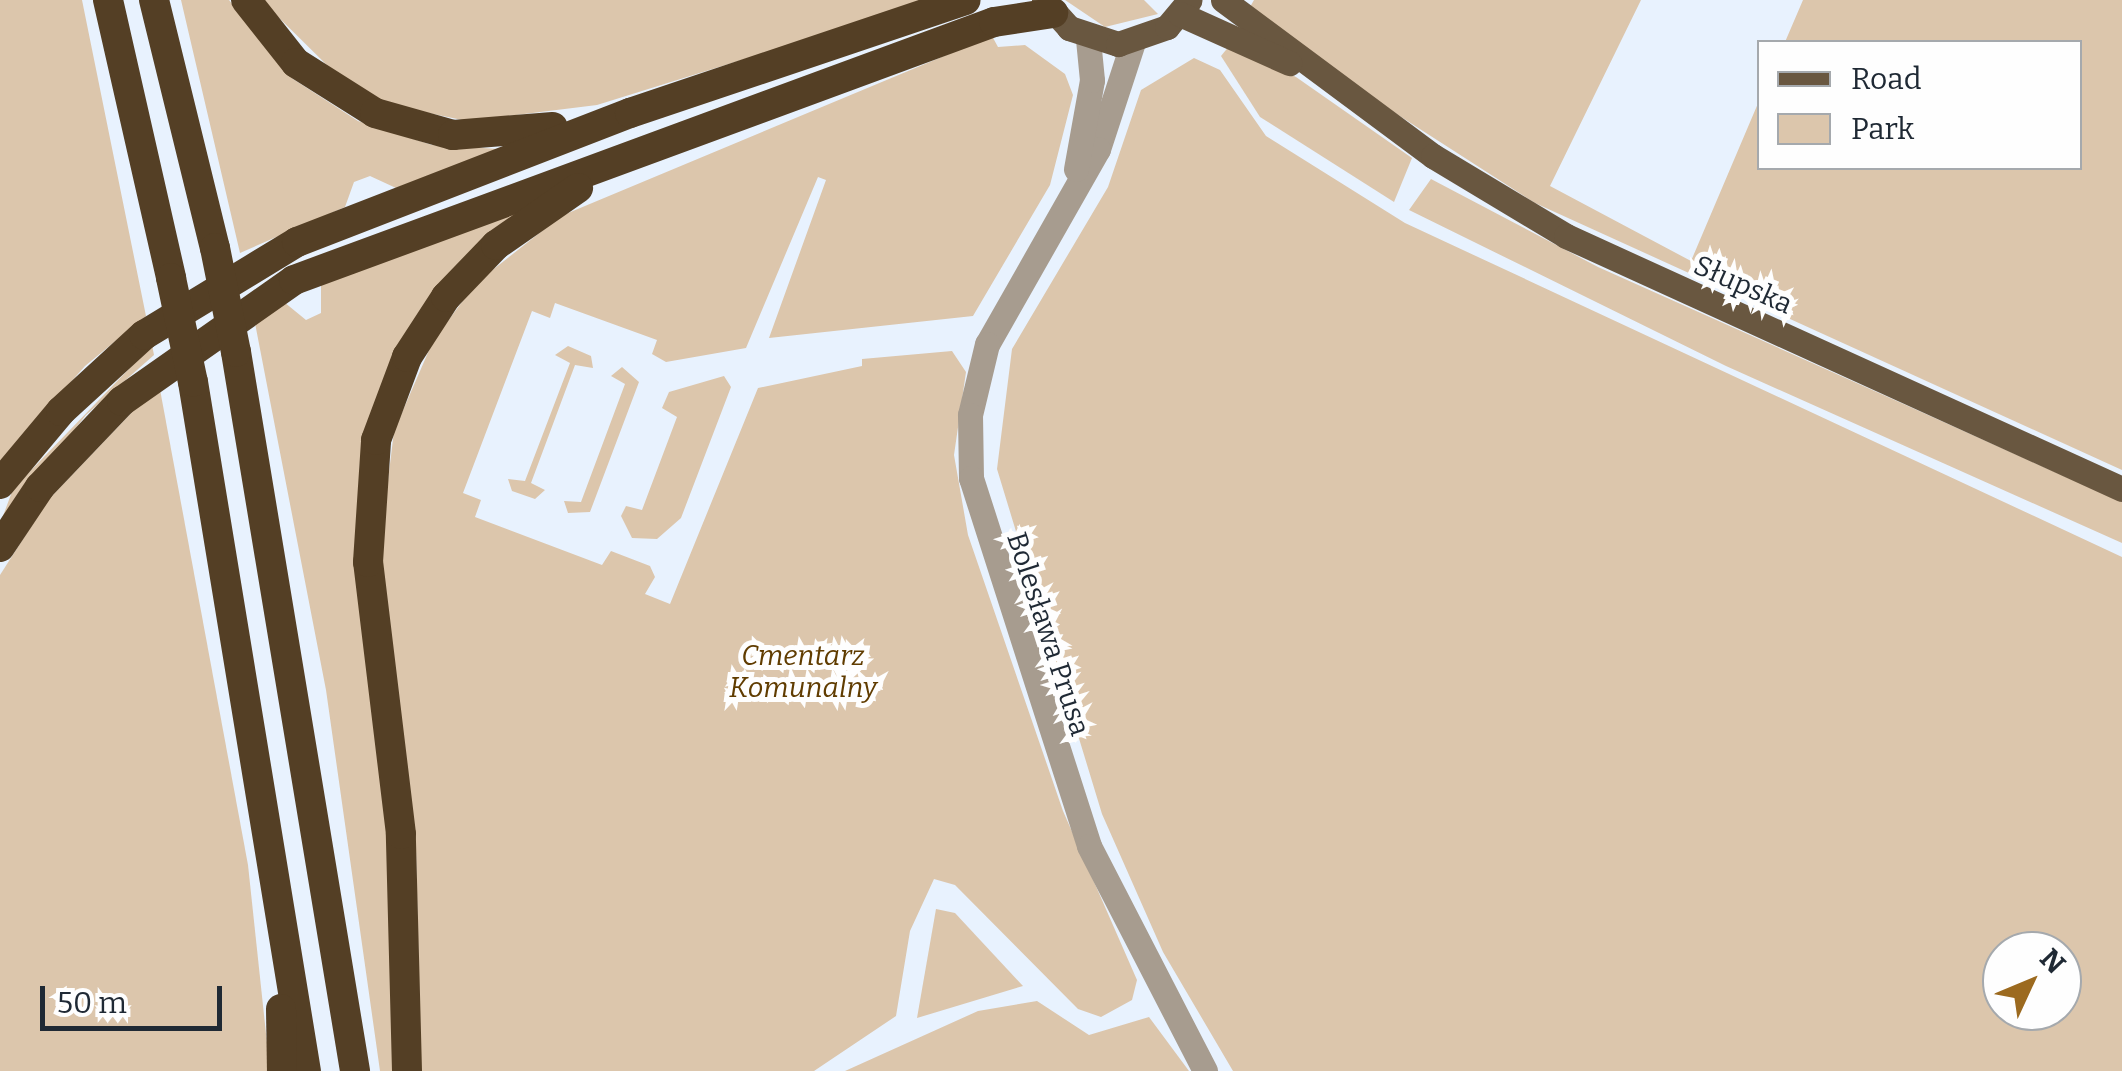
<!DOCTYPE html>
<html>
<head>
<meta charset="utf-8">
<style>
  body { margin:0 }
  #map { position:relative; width:2122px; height:1071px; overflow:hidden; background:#e8f2fe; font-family:Bitter,serif }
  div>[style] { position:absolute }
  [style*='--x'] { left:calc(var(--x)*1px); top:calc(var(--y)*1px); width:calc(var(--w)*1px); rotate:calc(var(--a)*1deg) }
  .green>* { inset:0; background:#dcc6ac }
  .minor>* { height:25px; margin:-12.5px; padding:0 12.5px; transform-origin:12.5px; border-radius:12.5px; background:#a79c8f }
  .major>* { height:25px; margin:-12.5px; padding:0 12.5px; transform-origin:12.5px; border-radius:12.5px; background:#695740 }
  .highway>* { height:30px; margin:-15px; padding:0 15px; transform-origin:15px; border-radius:15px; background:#543f25 }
  .highway-bridge>* { height:30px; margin:-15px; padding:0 15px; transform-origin:15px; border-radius:15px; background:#543f25 }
  span { translate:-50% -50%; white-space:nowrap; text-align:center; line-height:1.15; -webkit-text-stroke:10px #fefefe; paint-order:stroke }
  .street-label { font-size:28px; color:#1f2934 }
  .park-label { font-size:28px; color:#603c00; font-style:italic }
  .legend { position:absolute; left:1757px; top:40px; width:325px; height:130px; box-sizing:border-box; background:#fefefe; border:2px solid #a5a9ad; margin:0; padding:12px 18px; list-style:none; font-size:30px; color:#1f2934 }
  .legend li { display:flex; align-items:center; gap:20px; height:50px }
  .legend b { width:50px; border:2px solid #a5a9ad }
  .north { position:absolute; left:1982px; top:931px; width:100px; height:100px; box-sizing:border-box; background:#fefefe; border:2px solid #a5a9ad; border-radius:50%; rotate:46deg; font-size:28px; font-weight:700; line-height:40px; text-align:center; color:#1f2934 }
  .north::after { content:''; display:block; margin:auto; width:35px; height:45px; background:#9c6a1f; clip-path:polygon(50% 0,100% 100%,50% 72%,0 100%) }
  .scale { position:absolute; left:40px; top:986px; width:182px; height:45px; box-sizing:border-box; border:5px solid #1f2934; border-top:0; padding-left:12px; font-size:30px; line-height:35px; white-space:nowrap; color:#1f2934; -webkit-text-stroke:8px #fefefe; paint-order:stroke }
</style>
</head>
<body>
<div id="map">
  <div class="green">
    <i style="clip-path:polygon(0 0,82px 0,146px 316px,85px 366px,0 462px)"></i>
    <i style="clip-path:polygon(181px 0,229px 0,293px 79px,358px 121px,432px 145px,499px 149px,396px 188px,370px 176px,354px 182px,345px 207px,240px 253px)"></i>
    <i style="clip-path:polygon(261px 0,934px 0,597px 105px,467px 121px,390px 105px,344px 82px)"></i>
    <i style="clip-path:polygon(1065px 0,1144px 0,1158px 14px,1105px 27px)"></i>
    <i style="clip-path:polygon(1254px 0,1641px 0,1550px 186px,1691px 261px,1759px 101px,1760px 168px,2080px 168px,2080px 42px,1785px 42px,1803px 0,2122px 0,2122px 470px,1535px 203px,1395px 113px,1250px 7px)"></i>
    <i style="clip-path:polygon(992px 36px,998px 47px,1025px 45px,1065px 74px,1073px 95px,1050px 185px,973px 316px,769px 338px,826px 180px,818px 177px,746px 348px,666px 362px,652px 354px,657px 340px,555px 303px,550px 318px,532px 311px,463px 493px,481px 500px,475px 517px,602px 565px,611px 551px,650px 566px,655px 577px,645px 594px,670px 604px,758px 388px,862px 366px,862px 359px,952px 351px,966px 372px,954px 455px,968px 535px,1063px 811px,1137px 980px,1132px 1000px,1101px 1017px,1078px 1009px,955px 885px,934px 879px,910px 931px,896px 1016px,814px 1071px,421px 1071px,416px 850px,379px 555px,394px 431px,433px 341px,476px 283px,561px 216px)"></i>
    <i style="clip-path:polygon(1230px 45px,1296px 77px,1412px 158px,1394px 202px,1260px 117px,1221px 56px)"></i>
    <i style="clip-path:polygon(evenodd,1194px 58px,1220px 70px,1266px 136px,1405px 223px,2122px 557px,2122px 1071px,1233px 1071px,1163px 952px,1102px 814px,997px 469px,1012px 349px,1108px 187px,1141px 90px,1194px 58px,2002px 951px,2062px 951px,2062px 1011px,2002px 1011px,2002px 951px)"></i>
    <i style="clip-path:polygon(1431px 179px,1598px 267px,2122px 502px,2122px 543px,1726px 366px,1409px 210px)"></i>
    <i style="clip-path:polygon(533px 201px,502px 226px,360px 462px,355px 556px,389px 811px,396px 1071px,380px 1071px,326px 690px,254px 318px,284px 302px,306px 320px,321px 313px,321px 284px)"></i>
    <i style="clip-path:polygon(152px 345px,154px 355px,86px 415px,0 524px,13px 489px)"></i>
    <i style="clip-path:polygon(568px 346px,591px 356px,593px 368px,575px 365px,531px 483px,545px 490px,535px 499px,512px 491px,508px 479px,525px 481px,570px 363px,555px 355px)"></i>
    <i style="clip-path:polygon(622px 367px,639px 382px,590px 512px,568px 513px,564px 501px,581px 502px,625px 384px,611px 376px)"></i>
    <i style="clip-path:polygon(724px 376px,731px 387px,681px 518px,657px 539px,632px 538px,621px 516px,626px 506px,642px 510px,677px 417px,662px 408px,669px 392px)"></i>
    <i style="clip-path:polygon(159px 384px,248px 865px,270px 1071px,0 1071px,0 575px,48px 500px)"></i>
    <i style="clip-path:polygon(936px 909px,955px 913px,1023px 986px,917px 1018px)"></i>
    <i style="clip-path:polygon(1037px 1001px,1089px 1035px,1149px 1017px,1189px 1071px,845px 1071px,978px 1011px)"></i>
  </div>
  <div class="minor">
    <i style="--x:1133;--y:42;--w:113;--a:108.1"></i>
    <i style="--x:1098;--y:149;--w:224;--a:119.6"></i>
    <i style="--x:987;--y:344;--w:73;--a:103.5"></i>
    <i style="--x:970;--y:415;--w:63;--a:89.1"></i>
    <i style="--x:971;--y:478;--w:386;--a:72.2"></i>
    <i style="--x:1089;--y:846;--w:253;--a:62.7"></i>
    <i style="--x:1076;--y:169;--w:90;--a:-79.8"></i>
    <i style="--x:1092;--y:80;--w:41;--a:-95.6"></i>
  </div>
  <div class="major">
    <i style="--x:1044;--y:0;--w:38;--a:48"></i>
    <i style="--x:1069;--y:28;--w:52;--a:18.1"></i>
    <i style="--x:1118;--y:44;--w:52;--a:-19.1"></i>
    <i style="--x:1167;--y:27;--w:35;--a:-50"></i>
    <i style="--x:1223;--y:0;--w:262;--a:36.6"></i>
    <i style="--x:1433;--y:156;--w:155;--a:31"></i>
    <i style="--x:1566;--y:236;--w:611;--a:24.47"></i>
    <i style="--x:1180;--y:14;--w:120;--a:24.2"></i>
  </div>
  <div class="highway">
    <i style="--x:108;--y:0;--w:285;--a:77.2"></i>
    <i style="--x:154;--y:0;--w:255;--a:76.2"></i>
    <i style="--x:246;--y:0;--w:80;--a:51.6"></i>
    <i style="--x:296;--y:63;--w:93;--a:32.3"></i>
    <i style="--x:375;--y:113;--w:81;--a:15.8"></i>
    <i style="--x:453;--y:135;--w:100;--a:-4.6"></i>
    <i style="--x:236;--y:352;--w:729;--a:80.6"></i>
    <i style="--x:193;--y:382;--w:698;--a:80.69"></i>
    <i style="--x:0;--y:484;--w:95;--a:-50.1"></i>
    <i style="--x:61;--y:411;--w:113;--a:-42.5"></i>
    <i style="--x:144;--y:335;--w:179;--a:-31.3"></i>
    <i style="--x:297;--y:242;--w:357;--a:-21.2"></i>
    <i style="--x:630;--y:113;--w:354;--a:-18.6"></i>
    <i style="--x:0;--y:547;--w:72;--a:-56.3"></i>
    <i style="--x:40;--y:487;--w:119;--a:-46.4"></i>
    <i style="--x:122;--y:401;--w:210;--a:-35.1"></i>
    <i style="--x:294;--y:280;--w:746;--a:-20.23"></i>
    <i style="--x:994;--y:22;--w:60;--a:-8.7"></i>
    <i style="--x:281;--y:1009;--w:62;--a:89.1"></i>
    <i style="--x:407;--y:1071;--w:237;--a:-91.5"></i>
    <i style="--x:401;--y:834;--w:274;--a:-96.9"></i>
    <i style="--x:368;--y:562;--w:122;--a:-86.2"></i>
    <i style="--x:376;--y:440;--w:89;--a:-69.5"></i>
    <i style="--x:407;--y:357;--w:72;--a:-57"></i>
    <i style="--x:446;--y:297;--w:72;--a:-46.1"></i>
    <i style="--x:496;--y:245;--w:100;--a:-34.8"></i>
  </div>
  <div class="highway-bridge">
    <i style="--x:215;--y:248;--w:106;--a:78.6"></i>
    <i style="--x:171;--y:278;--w:106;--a:78.1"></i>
  </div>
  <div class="street-label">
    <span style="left:1743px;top:285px;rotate:24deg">Słupska</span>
    <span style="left:1048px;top:634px;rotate:72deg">Bolesława Prusa</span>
  </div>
  <div class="park-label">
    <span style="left:803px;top:672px">Cmentarz<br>Komunalny</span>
  </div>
  <ul class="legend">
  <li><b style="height:12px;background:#695740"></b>Road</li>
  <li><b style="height:28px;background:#dcc6ac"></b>Park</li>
  </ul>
  <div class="north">N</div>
  <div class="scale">50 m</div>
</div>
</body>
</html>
